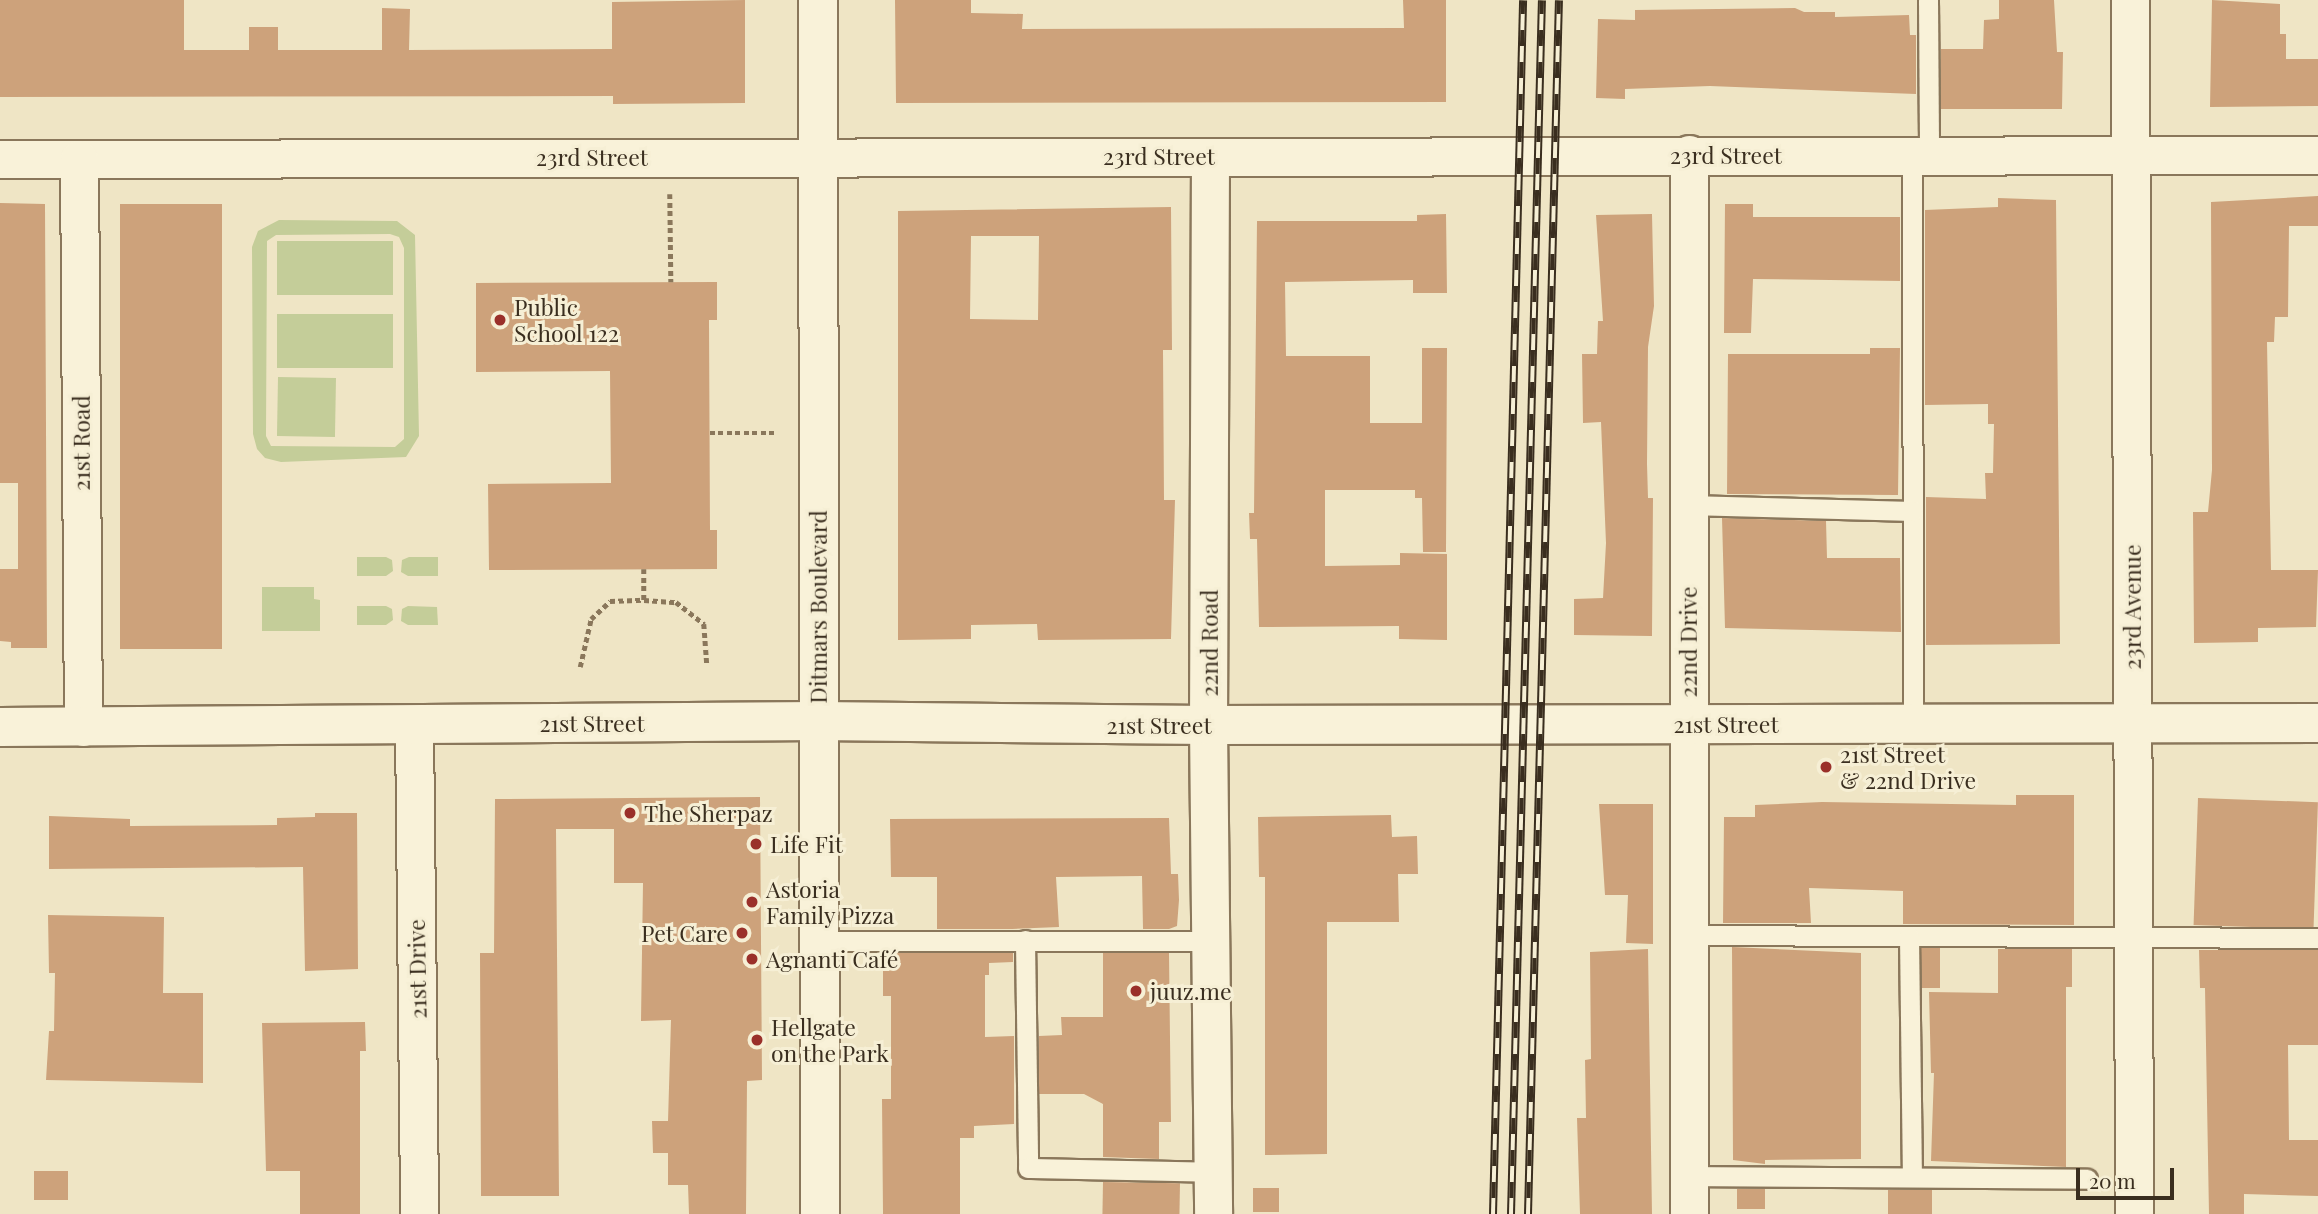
<!DOCTYPE html>
<html>
<head>
<meta charset="utf-8">
<style>
  body { margin:0 }
  #map { position:relative; width:2318px; height:1214px; overflow:hidden; background:#efe5c5; font-family:"Playfair Display",serif }
  div>[style] { position:absolute }
  [style*='--x'] { left:calc(var(--x)*1px); top:calc(var(--y)*1px); width:calc(var(--w)*1px); rotate:calc(var(--a)*1deg) }
  .green>* { inset:0; background:#c4cd99; transform-origin:0 0 }
  .building>* { inset:0; background:#cda27b; transform-origin:0 0 }
  .path>* { height:4.5px; margin-top:-2.25px; transform-origin:0; background:repeating-linear-gradient(90deg,#8a775b 0 5px,transparent 0 8.5px) }
  .roads { filter:drop-shadow(2px 0 #8a775b) drop-shadow(-2px 0 #8a775b) drop-shadow(0 2px #8a775b) drop-shadow(0 -2px #8a775b) }
  .service>* { height:19px; margin:-9.5px; padding:0 9.5px; transform-origin:9.5px; border-radius:9.5px; background:#f9f2d9 }
  .minor>* { height:37px; margin:-18.5px; padding:0 18.5px; transform-origin:18.5px; border-radius:18.5px; background:#f9f2d9 }
  .tertiary>* { height:38px; margin:-19px; padding:0 19px; transform-origin:19px; border-radius:19px; background:#f9f2d9 }
  .rail>* { height:8px; margin-top:-4px; transform-origin:0; background:repeating-linear-gradient(90deg,#f6efd5 0 16px,#3a2e1f 0 32px); box-sizing:border-box; border-block:2px solid #3a2e1f }
  .dots>* { width:19px; height:19px; translate:-50% -50%; box-sizing:border-box; border:4px solid #f6efd5; border-radius:50% }
  span { translate:-50% -50%; white-space:nowrap; text-align:center; line-height:1.15; -webkit-text-stroke:6px #f6efd5; paint-order:stroke }
  .street-label { font-size:23px; color:#3a2e1f }
  .poi-label { font-size:23px; color:#3a2e1f }
  .left { translate:0 -50%; text-align:left }
  .right { translate:-100% -50%; text-align:right }
  .scale { position:absolute; left:2076px; top:1168px; width:98px; height:32px; box-sizing:border-box; border:4px solid #3a2e1f; border-top:0; padding-left:9px; font-size:21px; line-height:24px; white-space:nowrap; color:#3a2e1f; -webkit-text-stroke:5px #f6efd5; paint-order:stroke }
</style>
</head>
<body>
<div id="map">
  <div class="green">
    <i style="clip-path:polygon(evenodd,279px 220px,397px 221px,415px 235px,419px 436px,406px 457px,281px 462px,265px 458px,257px 449px,253px 434px,252px 247px,258px 231px,279px 220px,390px 234px,399px 237px,404px 248px,404px 439px,395px 447px,271px 446px,266px 436px,267px 241px,276px 235px,390px 234px)"></i>
    <i style="left:277px;top:241px;width:116px;height:54px"></i>
    <i style="left:277px;top:314px;width:116px;height:54px"></i>
    <i style="left:278px;top:377px;width:58px;height:59px;rotate:1deg"></i>
    <i style="clip-path:polygon(357px 557px,386px 557px,392px 560px,393px 571px,386px 576px,357px 576px)"></i>
    <i style="clip-path:polygon(409px 557px,438px 557px,438px 576px,408px 576px,401px 572px,402px 560px)"></i>
    <i style="clip-path:polygon(262px 587px,314px 587px,314px 599px,320px 600px,320px 631px,262px 631px)"></i>
    <i style="clip-path:polygon(357px 606px,386px 606px,392px 609px,393px 620px,386px 625px,357px 625px)"></i>
    <i style="clip-path:polygon(408px 606px,437px 607px,438px 625px,408px 625px,401px 621px,402px 609px)"></i>
  </div>
  <div class="building">
    <i style="clip-path:polygon(0 0,184px 0,184px 50px,249px 50px,249px 27px,278px 27px,278px 50px,382px 50px,382px 8px,410px 9px,409px 50px,612px 49px,612px 2px,745px 0,745px 103px,613px 104px,613px 96px,0 97px)"></i>
    <i style="clip-path:polygon(895px 0,971px 0,971px 13px,1023px 14px,1022px 29px,1404px 28px,1403px 0,1446px 0,1446px 102px,896px 103px)"></i>
    <i style="clip-path:polygon(1999px 0,2054px 0,2057px 52px,2063px 52px,2062px 109px,1941px 109px,1941px 49px,1983px 49px,1984px 20px,1999px 19px)"></i>
    <i style="clip-path:polygon(2212px 0,2280px 4px,2280px 34px,2286px 34px,2286px 59px,2318px 59px,2318px 106px,2210px 107px)"></i>
    <i style="clip-path:polygon(1795px 8px,1804px 12px,1835px 12px,1835px 17px,1909px 15px,1910px 35px,1916px 35px,1916px 94px,1710px 86px,1625px 89px,1625px 99px,1596px 98px,1598px 19px,1635px 20px,1635px 10px)"></i>
    <i style="clip-path:polygon(2318px 196px,2318px 226px,2289px 226px,2288px 317px,2275px 317px,2274px 342px,2267px 342px,2271px 570px,2318px 570px,2316px 627px,2258px 628px,2258px 642px,2194px 643px,2193px 512px,2208px 512px,2212px 470px,2211px 202px)"></i>
    <i style="clip-path:polygon(1998px 198px,2056px 200px,2060px 644px,1926px 645px,1926px 497px,1986px 499px,1985px 473px,1993px 473px,1994px 424px,1988px 424px,1988px 404px,1925px 405px,1925px 210px,1998px 207px)"></i>
    <i style="clip-path:polygon(0 203px,45px 204px,47px 648px,11px 648px,11px 642px,0 641px,0 569px,18px 569px,18px 483px,0 483px)"></i>
    <i style="left:120px;top:204px;width:102px;height:445px"></i>
    <i style="clip-path:polygon(1725px 204px,1753px 204px,1753px 217px,1900px 217px,1900px 281px,1753px 279px,1751px 333px,1724px 333px)"></i>
    <i style="clip-path:polygon(evenodd,1171px 207px,1172px 350px,1163px 350px,1164px 500px,1175px 500px,1171px 639px,1038px 640px,1037px 624px,971px 625px,971px 639px,898px 640px,898px 211px,1171px 207px,971px 236px,1039px 236px,1038px 320px,970px 319px,971px 236px)"></i>
    <i style="clip-path:polygon(1446px 214px,1447px 293px,1413px 293px,1413px 280px,1285px 282px,1286px 356px,1370px 356px,1370px 423px,1422px 423px,1422px 348px,1447px 348px,1446px 552px,1423px 552px,1422px 498px,1415px 498px,1415px 490px,1325px 490px,1325px 566px,1400px 565px,1400px 553px,1447px 554px,1447px 640px,1399px 639px,1399px 626px,1259px 627px,1257px 539px,1250px 539px,1249px 513px,1254px 513px,1257px 221px,1417px 221px,1417px 215px)"></i>
    <i style="clip-path:polygon(1652px 214px,1654px 306px,1648px 347px,1647px 464px,1648px 498px,1653px 498px,1652px 636px,1574px 635px,1574px 599px,1603px 598px,1606px 543px,1601px 422px,1583px 423px,1582px 354px,1597px 354px,1598px 321px,1603px 321px,1596px 215px)"></i>
    <i style="clip-path:polygon(717px 282px,717px 320px,709px 320px,710px 530px,717px 530px,717px 569px,489px 570px,488px 484px,611px 483px,610px 371px,476px 372px,476px 283px)"></i>
    <i style="clip-path:polygon(1870px 348px,1900px 348px,1898px 495px,1727px 494px,1728px 354px,1870px 354px)"></i>
    <i style="clip-path:polygon(1722px 518px,1826px 521px,1827px 558px,1900px 558px,1901px 632px,1725px 628px)"></i>
    <i style="clip-path:polygon(2016px 795px,2074px 795px,2074px 925px,1903px 924px,1903px 891px,1809px 888px,1811px 923px,1723px 923px,1724px 817px,1755px 817px,1755px 805px,1822px 802px,2016px 805px)"></i>
    <i style="clip-path:polygon(760px 797px,762px 1080px,747px 1081px,746px 1214px,689px 1214px,688px 1185px,668px 1185px,668px 1153px,653px 1153px,652px 1121px,668px 1121px,671px 1020px,641px 1021px,643px 883px,614px 883px,614px 829px,556px 829px,559px 1196px,481px 1196px,480px 953px,494px 953px,495px 799px)"></i>
    <i style="left:2198px;top:798px;width:120px;height:127px;rotate:2deg"></i>
    <i style="clip-path:polygon(1599px 804px,1653px 804px,1653px 944px,1626px 943px,1628px 895px,1605px 895px)"></i>
    <i style="clip-path:polygon(315px 813px,357px 813px,358px 969px,305px 971px,303px 867px,49px 869px,49px 816px,130px 819px,130px 826px,277px 825px,277px 818px,315px 817px)"></i>
    <i style="clip-path:polygon(1391px 815px,1392px 837px,1417px 836px,1418px 874px,1398px 874px,1399px 922px,1327px 922px,1327px 1154px,1265px 1155px,1265px 877px,1259px 877px,1258px 817px)"></i>
    <i style="clip-path:polygon(1169px 818px,1171px 874px,1178px 874px,1179px 900px,1177px 926px,1169px 929px,1143px 929px,1142px 876px,1056px 877px,1059px 927px,1012px 929px,937px 929px,937px 877px,891px 877px,890px 819px)"></i>
    <i style="clip-path:polygon(48px 915px,164px 917px,163px 993px,203px 993px,203px 1083px,46px 1080px,49px 1031px,54px 1031px,55px 973px,49px 973px)"></i>
    <i style="clip-path:polygon(1732px 947px,1861px 953px,1861px 1159px,1765px 1160px,1765px 1164px,1733px 1160px)"></i>
    <i style="left:1921px;top:948px;width:19px;height:40px"></i>
    <i style="clip-path:polygon(1648px 949px,1652px 1214px,1580px 1214px,1577px 1118px,1586px 1118px,1585px 1060px,1591px 1059px,1590px 952px)"></i>
    <i style="clip-path:polygon(1998px 949px,2072px 949px,2072px 987px,2066px 987px,2066px 1167px,1931px 1161px,1934px 1073px,1931px 1073px,1929px 992px,1998px 993px)"></i>
    <i style="clip-path:polygon(2199px 950px,2318px 950px,2318px 1045px,2288px 1045px,2289px 1140px,2318px 1140px,2318px 1196px,2244px 1194px,2244px 1214px,2209px 1214px,2205px 988px,2200px 988px)"></i>
    <i style="clip-path:polygon(883px 953px,1013px 953px,1013px 962px,989px 963px,989px 975px,985px 975px,985px 1037px,1014px 1036px,1014px 1124px,974px 1126px,974px 1138px,960px 1138px,960px 1214px,883px 1214px,882px 1099px,891px 1099px,891px 996px,883px 996px)"></i>
    <i style="clip-path:polygon(1103px 953px,1169px 953px,1171px 1122px,1159px 1122px,1159px 1159px,1103px 1157px,1103px 1104px,1084px 1094px,1039px 1094px,1039px 1036px,1062px 1035px,1061px 1017px,1103px 1017px)"></i>
    <i style="clip-path:polygon(365px 1022px,366px 1051px,360px 1051px,360px 1214px,300px 1214px,300px 1171px,266px 1171px,262px 1023px)"></i>
    <i style="left:68px;top:1171px;width:29px;height:34px;rotate:90deg"></i>
    <i style="left:1103px;top:1182px;width:77px;height:32px;rotate:1deg"></i>
    <i style="left:1253px;top:1188px;width:26px;height:24px"></i>
    <i style="left:1737px;top:1189px;width:28px;height:20px"></i>
    <i style="left:1888px;top:1190px;width:44px;height:24px"></i>
  </div>
  <div class="path">
    <i style="--x:670;--y:194;--w:88;--a:89.3"></i>
    <i style="--x:710;--y:433;--w:67;--a:0"></i>
    <i style="--x:644;--y:569;--w:31;--a:90"></i>
    <i style="--x:580;--y:667;--w:49;--a:-77.1"></i>
    <i style="--x:591;--y:619;--w:26;--a:-43"></i>
    <i style="--x:610;--y:601;--w:34;--a:-2"></i>
    <i style="--x:644;--y:600;--w:32;--a:4"></i>
    <i style="--x:676;--y:602;--w:36;--a:38"></i>
    <i style="--x:704;--y:624;--w:41;--a:85.8"></i>
  </div>
  <div class="roads">
    <div class="service">
      <i style="--x:1928;--y:0;--w:154;--a:89.6"></i>
      <i style="--x:1912;--y:154;--w:570;--a:89.9"></i>
      <i style="--x:1688;--y:505;--w:225;--a:1.5"></i>
      <i style="--x:1688;--y:935;--w:630;--a:0.27"></i>
      <i style="--x:1909;--y:936;--w:241;--a:89.3"></i>
      <i style="--x:1025;--y:940;--w:228;--a:89.2"></i>
      <i style="--x:1028;--y:1168;--w:185;--a:1.2"></i>
      <i style="--x:819;--y:941;--w:391;--a:0"></i>
      <i style="--x:1688;--y:1176;--w:399;--a:0.4"></i>
    </div>
    <div class="minor">
      <i style="--x:2130;--y:0;--w:1214;--a:89.81"></i>
      <i style="--x:1210;--y:157;--w:568;--a:90.2"></i>
      <i style="--x:1208;--y:725;--w:489;--a:89.4"></i>
      <i style="--x:0;--y:159;--w:2318;--a:-0.1"></i>
      <i style="--x:79;--y:159;--w:568;--a:89.6"></i>
      <i style="--x:414;--y:724;--w:490;--a:89.4"></i>
      <i style="--x:1689;--y:1214;--w:1060;--a:-90"></i>
    </div>
    <div class="tertiary">
      <i style="--x:818;--y:0;--w:1214;--a:89.91"></i>
      <i style="--x:0;--y:727;--w:818;--a:-0.42"></i>
      <i style="--x:818;--y:721;--w:390;--a:0.6"></i>
      <i style="--x:1208;--y:725;--w:1110;--a:-0.1"></i>
    </div>
  </div>
  <div class="rail">
    <i style="--x:1493;--y:1214;--w:1214;--a:-88.58"></i>
    <i style="--x:1511;--y:1214;--w:1214;--a:-88.54"></i>
    <i style="--x:1528;--y:1214;--w:1214;--a:-88.54"></i>
  </div>
  <div class="dots">
    <i style="left:500px;top:320px;background:#9a302a"></i>
    <i style="left:1826px;top:767px;background:#9a302a"></i>
    <i style="left:630px;top:813px;background:#9a302a"></i>
    <i style="left:756px;top:844px;background:#9a302a"></i>
    <i style="left:752px;top:902px;background:#9a302a"></i>
    <i style="left:742px;top:933px;background:#9a302a"></i>
    <i style="left:752px;top:959px;background:#9a302a"></i>
    <i style="left:1136px;top:991px;background:#9a302a"></i>
    <i style="left:757px;top:1040px;background:#9a302a"></i>
  </div>
  <div class="street-label">
    <span style="left:1726px;top:155px">23rd Street</span>
    <span style="left:1159px;top:156px">23rd Street</span>
    <span style="left:592px;top:157px">23rd Street</span>
    <span style="left:81px;top:443px;rotate:-90deg">21st Road</span>
    <span style="left:818px;top:607px;rotate:-90deg">Ditmars Boulevard</span>
    <span style="left:2132px;top:607px;rotate:-90deg">23rd Avenue</span>
    <span style="left:1688px;top:642px;rotate:-90deg">22nd Drive</span>
    <span style="left:1209px;top:643px;rotate:-90deg">22nd Road</span>
    <span style="left:592px;top:723px">21st Street</span>
    <span style="left:1726px;top:724px">21st Street</span>
    <span style="left:1159px;top:725px">21st Street</span>
    <span style="left:417px;top:969px;rotate:-91deg">21st Drive</span>
  </div>
  <div class="poi-label">
    <span class="left" style="left:514px;top:320px">Public<br>School 122</span>
    <span class="left" style="left:1840px;top:767px">21st Street<br>&amp; 22nd Drive</span>
    <span class="left" style="left:644px;top:813px">The Sherpaz</span>
    <span class="left" style="left:770px;top:844px">Life Fit</span>
    <span class="left" style="left:766px;top:902px">Astoria<br>Family Pizza</span>
    <span class="right" style="left:728px;top:933px">Pet Care</span>
    <span class="left" style="left:766px;top:959px">Agnanti Café</span>
    <span class="left" style="left:1150px;top:991px">juuz.me</span>
    <span class="left" style="left:771px;top:1040px">Hellgate<br>on the Park</span>
  </div>
  <div class="scale">20 m</div>
</div>
</body>
</html>
